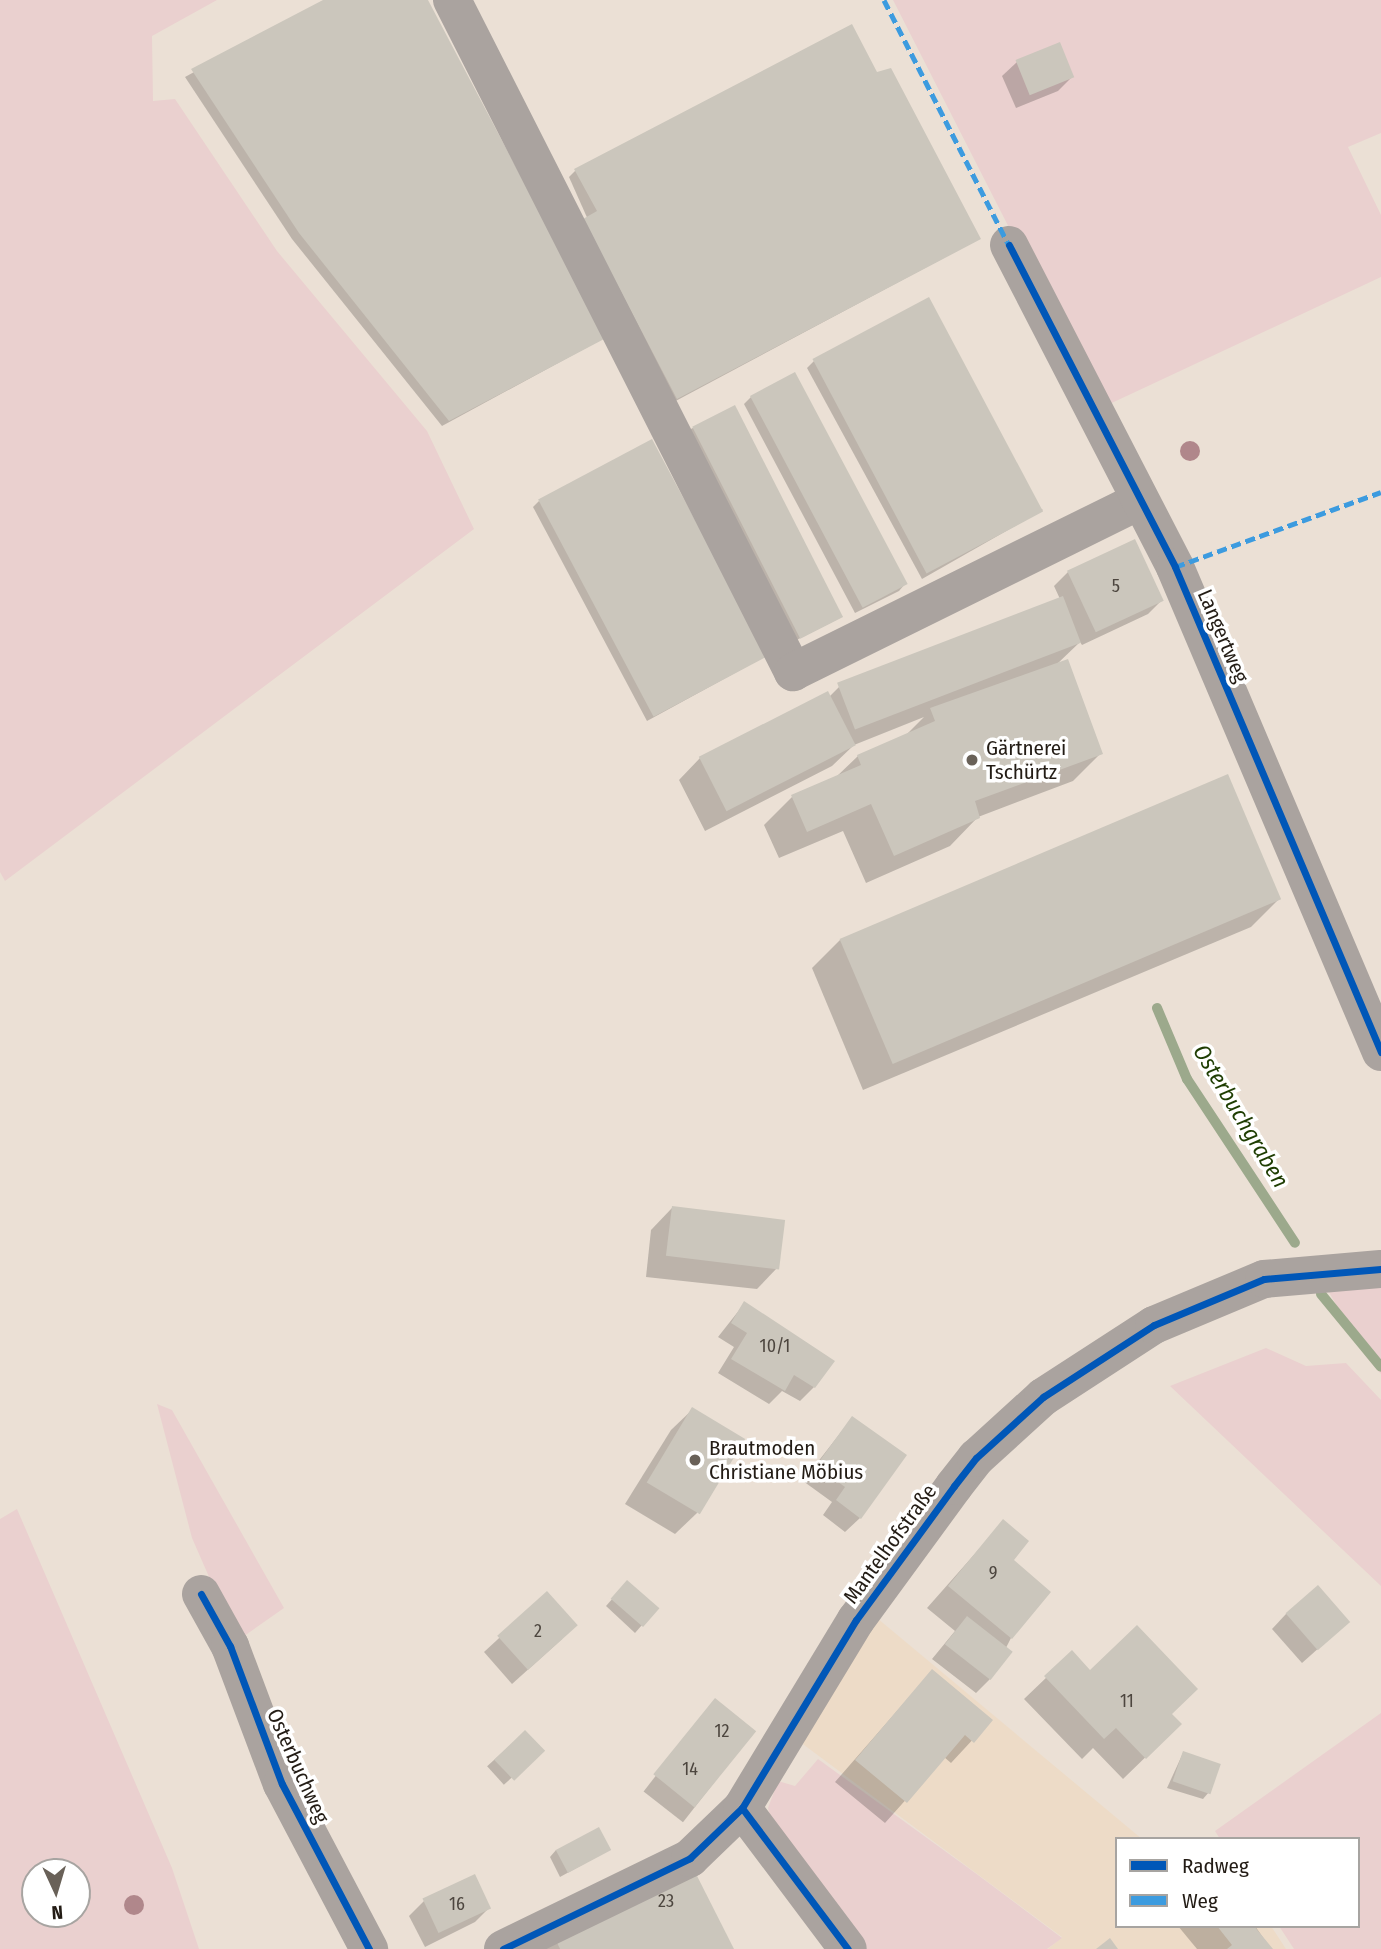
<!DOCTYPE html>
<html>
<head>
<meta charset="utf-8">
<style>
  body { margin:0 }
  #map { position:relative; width:1381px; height:1949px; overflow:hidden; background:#ebe0d5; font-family:"Fira Sans Condensed",sans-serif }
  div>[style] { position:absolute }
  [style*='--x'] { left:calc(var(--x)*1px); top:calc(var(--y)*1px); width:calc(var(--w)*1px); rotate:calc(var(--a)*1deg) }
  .built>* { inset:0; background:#eddbc7 }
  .green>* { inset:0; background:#ead0cf }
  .shadow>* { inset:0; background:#0003; transform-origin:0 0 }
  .stream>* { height:10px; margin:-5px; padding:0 5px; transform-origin:5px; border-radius:5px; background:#9ca98c }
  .building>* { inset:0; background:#cbc6bc; transform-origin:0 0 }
  .minor>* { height:38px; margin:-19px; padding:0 19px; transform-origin:19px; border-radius:19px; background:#aaa39f }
  .quiet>* { height:5px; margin-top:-2.5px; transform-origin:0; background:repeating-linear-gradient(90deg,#3c9bdf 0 10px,transparent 0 15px) }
  .cycleway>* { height:7px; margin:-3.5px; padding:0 3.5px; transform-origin:3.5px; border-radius:3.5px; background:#0057b8 }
  .trees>* { width:20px; height:20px; margin:-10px; border-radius:50%; background:#b0878b }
  .dots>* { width:19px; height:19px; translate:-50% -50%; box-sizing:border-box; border:4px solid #fff; border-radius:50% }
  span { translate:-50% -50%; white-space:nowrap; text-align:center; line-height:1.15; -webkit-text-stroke:7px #fff; paint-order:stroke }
  .number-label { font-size:18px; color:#4d463f }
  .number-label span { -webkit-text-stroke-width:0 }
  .street-label { font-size:21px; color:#231c15 }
  .poi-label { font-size:21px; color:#231c15 }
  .left { translate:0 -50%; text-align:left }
  .water-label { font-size:23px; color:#1e3d02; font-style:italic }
  .legend { position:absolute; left:1115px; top:1837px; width:245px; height:91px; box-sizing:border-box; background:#fff; border:2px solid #a7a4a1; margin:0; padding:9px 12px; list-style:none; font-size:21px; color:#231c15 }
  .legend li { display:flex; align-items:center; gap:14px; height:35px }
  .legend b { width:35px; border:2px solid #a7a4a1 }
  .north { position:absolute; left:21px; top:1858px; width:70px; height:70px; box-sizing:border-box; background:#fff; border:2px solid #a7a4a1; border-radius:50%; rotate:176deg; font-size:19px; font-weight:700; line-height:28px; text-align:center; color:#231c15 }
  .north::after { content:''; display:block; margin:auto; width:24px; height:32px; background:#696158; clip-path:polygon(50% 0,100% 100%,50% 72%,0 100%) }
</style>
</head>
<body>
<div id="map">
  <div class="built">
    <i style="clip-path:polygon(871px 1613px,1142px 1839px,1117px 1839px,1117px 1926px,1271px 1926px,1286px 1949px,1048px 1949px,1062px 1937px,792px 1736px)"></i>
  </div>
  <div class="green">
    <i style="clip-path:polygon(0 0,217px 0,152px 36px,153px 101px,175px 99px,277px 251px,427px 431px,474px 529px,5px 881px,0 872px)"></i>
    <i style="clip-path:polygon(893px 0,1381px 0,1381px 133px,1348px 147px,1381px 215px,1381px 277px,1101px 408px)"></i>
    <i style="clip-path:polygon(1381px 1269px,1381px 1374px,1366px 1357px,1318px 1273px)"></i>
    <i style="clip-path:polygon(1266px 1348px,1306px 1366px,1346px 1363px,1381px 1400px,1381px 1586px,1170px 1386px)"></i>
    <i style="clip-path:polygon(157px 1404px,172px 1410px,284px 1608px,237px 1641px,192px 1538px)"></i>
    <i style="clip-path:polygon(evenodd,17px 1509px,172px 1868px,199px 1949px,0 1949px,0 1519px,17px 1509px,35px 1872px,77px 1872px,77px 1914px,35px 1914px,35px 1872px)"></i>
    <i style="clip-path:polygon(1381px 1713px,1381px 1949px,1294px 1949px,1279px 1926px,1358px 1926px,1358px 1839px,1220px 1839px,1215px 1831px)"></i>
    <i style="clip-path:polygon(818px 1759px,978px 1875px,1062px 1938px,1047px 1949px,862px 1949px,776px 1840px,768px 1808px,778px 1781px,795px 1786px)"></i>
  </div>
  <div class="shadow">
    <i style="clip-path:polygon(326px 0,426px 0,604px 338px,442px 426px,292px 239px,185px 77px)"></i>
    <i style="clip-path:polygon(1017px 62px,1072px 77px,1058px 91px,1016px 108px,1002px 76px)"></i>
    <i style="clip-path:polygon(876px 74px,979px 239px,670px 404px,569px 177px,575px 171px)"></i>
    <i style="clip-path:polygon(814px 361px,1043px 510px,922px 579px,807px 368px)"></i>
    <i style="clip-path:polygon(751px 397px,905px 584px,899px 591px,855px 613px,744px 404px)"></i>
    <i style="left:734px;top:407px;width:236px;height:56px;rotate:63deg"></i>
    <i style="clip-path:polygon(539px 501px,766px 656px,647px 721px,533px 507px)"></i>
    <i style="clip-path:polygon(1068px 572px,1162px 600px,1148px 614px,1082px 645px,1080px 642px,1056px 665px,1101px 753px,1073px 781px,978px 817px,950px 846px,866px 883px,843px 831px,779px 858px,764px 825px,792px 797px,835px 778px,858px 756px,906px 735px,924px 717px,854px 745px,832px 766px,705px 831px,679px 780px,700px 758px,829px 697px,839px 687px,1060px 599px,1054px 586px)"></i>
    <i style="clip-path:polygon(1227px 777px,1279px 899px,1251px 927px,863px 1090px,812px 968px,840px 940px)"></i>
    <i style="clip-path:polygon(672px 1208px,778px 1267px,757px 1289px,646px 1277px,651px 1230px)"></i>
    <i style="clip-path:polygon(744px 1304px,814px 1387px,800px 1401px,782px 1391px,769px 1404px,718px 1373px,734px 1347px,718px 1337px)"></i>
    <i style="clip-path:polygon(693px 1409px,697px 1513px,675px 1534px,625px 1504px,671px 1430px)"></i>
    <i style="clip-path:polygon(852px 1418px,860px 1518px,845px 1532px,823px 1515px,832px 1502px,803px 1481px)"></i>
    <i style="clip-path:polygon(1003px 1522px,1011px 1560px,1011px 1638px,990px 1679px,976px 1693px,932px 1659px,955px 1631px,927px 1608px)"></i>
    <i style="clip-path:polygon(621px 1589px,657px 1608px,635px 1633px,606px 1606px)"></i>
    <i style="clip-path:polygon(547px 1594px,562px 1639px,512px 1684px,484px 1652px)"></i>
    <i style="clip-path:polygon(1286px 1614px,1348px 1622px,1302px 1663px,1272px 1629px)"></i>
    <i style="clip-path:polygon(1072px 1653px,1090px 1672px,1170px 1714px,1158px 1745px,1123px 1779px,1093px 1748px,1082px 1759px,1024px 1699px)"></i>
    <i style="clip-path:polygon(932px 1671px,990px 1721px,951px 1763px,944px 1757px,885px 1823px,835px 1782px)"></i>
    <i style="left:715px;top:1700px;width:50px;height:116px;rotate:38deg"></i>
    <i style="left:525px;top:1732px;width:25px;height:51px;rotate:48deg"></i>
    <i style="clip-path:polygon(1183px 1753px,1209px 1792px,1203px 1799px,1167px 1788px)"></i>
    <i style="clip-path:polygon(556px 1850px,609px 1850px,560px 1877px,550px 1857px)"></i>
    <i style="clip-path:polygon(474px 1877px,489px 1908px,475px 1922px,425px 1947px,409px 1916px,424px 1901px)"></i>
    <i style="clip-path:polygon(1178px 1926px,1255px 1926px,1271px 1949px,1197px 1949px)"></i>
    <i style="clip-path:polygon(554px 1936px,733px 1949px,541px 1949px)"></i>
  </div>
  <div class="stream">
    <i style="--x:1157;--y:1008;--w:77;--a:67.1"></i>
    <i style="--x:1187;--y:1079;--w:196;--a:56.6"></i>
    <i style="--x:1321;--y:1294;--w:94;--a:50.6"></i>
  </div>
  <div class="building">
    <i style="clip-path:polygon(323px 0,428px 0,606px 338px,449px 421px,299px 233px,191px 69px)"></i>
    <i style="clip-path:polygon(852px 24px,877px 72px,891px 68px,981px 239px,677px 399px,583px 219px,597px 211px,574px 169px)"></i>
    <i style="left:1060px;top:42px;width:38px;height:48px;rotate:68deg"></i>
    <i style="left:929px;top:297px;width:243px;height:132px;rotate:62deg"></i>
    <i style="left:795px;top:372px;width:240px;height:51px;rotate:62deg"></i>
    <i style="left:735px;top:405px;width:238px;height:48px;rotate:63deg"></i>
    <i style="left:652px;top:439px;width:246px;height:129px;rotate:62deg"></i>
    <i style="left:1135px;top:539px;width:68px;height:75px;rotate:65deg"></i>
    <i style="left:1063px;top:596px;width:50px;height:242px;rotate:69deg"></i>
    <i style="clip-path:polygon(1068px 659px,1103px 754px,975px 801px,980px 818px,894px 856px,871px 804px,807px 832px,791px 795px,861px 765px,857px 755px,935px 721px,930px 708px)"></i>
    <i style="left:828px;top:691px;width:61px;height:145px;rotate:63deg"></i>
    <i style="left:1228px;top:774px;width:136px;height:422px;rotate:67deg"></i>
    <i style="left:672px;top:1206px;width:114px;height:50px;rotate:7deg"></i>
    <i style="clip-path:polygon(744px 1301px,835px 1361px,815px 1388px,794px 1375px,785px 1391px,731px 1359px,747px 1333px,731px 1323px)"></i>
    <i style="left:692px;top:1407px;width:62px;height:88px;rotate:31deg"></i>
    <i style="clip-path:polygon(852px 1416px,907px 1455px,861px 1519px,836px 1500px,845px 1487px,816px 1466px)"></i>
    <i style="clip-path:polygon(1003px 1519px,1029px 1541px,1014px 1560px,1051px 1592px,1012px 1639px,948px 1586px)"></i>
    <i style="left:627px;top:1580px;width:43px;height:25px;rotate:41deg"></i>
    <i style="left:1318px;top:1585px;width:49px;height:43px;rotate:49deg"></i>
    <i style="left:547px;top:1591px;width:46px;height:67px;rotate:48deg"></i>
    <i style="left:967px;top:1616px;width:58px;height:36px;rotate:38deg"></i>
    <i style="clip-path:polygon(1137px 1625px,1198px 1689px,1172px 1714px,1182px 1724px,1146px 1759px,1116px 1728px,1104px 1739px,1044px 1676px,1072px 1650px,1090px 1670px)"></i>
    <i style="clip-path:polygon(932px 1669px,993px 1720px,974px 1743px,965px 1735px,907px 1803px,855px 1760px)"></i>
    <i style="left:715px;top:1698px;width:53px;height:98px;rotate:39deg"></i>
    <i style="left:525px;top:1730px;width:29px;height:43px;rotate:46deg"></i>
    <i style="left:1183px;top:1751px;width:40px;height:32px;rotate:19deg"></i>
    <i style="left:599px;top:1827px;width:26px;height:49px;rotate:62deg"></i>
    <i style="clip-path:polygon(693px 1868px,734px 1949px,560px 1949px,553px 1934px)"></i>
    <i style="left:475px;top:1874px;width:38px;height:58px;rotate:65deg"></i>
    <i style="clip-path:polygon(1217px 1926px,1254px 1926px,1273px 1949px,1227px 1949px,1232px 1945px)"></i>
    <i style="clip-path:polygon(1110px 1938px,1118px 1949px,1096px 1949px)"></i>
  </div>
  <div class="minor">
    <i style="--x:452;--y:0;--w:754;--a:63.09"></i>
    <i style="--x:793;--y:672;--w:386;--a:-26.3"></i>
    <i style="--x:1009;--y:245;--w:362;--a:62.7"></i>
    <i style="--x:1175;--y:567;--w:527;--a:66.99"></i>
    <i style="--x:201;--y:1594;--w:60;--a:60.9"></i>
    <i style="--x:230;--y:1646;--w:147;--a:69.4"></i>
    <i style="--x:282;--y:1784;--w:187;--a:62.2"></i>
    <i style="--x:742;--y:1808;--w:176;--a:53.1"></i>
    <i style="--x:503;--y:1949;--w:208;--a:-25.9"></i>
    <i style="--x:690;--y:1858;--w:72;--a:-43.9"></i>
    <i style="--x:742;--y:1808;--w:220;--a:-58.8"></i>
    <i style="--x:856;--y:1620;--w:166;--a:-53.8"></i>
    <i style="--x:954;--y:1486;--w:36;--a:-52"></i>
    <i style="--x:976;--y:1458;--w:91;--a:-42.3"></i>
    <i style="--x:1043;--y:1397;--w:132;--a:-33"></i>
    <i style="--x:1154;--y:1325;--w:119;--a:-22.7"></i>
    <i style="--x:1264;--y:1279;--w:117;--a:-4.9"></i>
  </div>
  <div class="quiet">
    <i style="--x:884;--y:0;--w:275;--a:63"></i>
    <i style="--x:1175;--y:567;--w:219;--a:-20"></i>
  </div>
  <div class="cycleway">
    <i style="--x:1009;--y:245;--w:362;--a:62.7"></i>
    <i style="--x:1175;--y:567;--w:527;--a:66.99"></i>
    <i style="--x:201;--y:1594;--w:60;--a:60.9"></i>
    <i style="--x:230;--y:1646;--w:147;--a:69.4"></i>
    <i style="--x:282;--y:1784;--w:187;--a:62.2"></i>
    <i style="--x:742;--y:1808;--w:176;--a:53.1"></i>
    <i style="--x:503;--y:1949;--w:208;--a:-25.9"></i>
    <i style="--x:690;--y:1858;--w:72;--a:-43.9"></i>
    <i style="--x:742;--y:1808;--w:220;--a:-58.8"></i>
    <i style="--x:856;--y:1620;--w:166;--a:-53.8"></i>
    <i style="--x:954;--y:1486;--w:36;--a:-52"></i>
    <i style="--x:976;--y:1458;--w:91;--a:-42.3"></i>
    <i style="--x:1043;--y:1397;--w:132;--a:-33"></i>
    <i style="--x:1154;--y:1325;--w:119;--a:-22.7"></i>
    <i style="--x:1264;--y:1279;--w:117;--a:-4.9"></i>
  </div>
  <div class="trees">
    <i style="left:1190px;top:451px"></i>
    <i style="left:134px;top:1905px"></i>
  </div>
  <div class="dots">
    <i style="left:972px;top:760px;background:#696158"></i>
    <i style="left:695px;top:1460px;background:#696158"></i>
  </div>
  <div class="number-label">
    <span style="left:1116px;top:586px">5</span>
    <span style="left:775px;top:1346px">10/1</span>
    <span style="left:993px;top:1573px">9</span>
    <span style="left:538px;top:1631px">2</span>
    <span style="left:1127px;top:1701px">11</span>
    <span style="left:722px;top:1731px">12</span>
    <span style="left:690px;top:1769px">14</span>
    <span style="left:666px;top:1901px">23</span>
    <span style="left:457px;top:1904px">16</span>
  </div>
  <div class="street-label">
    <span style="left:1223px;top:636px;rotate:67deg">Langertweg</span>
    <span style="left:890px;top:1544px;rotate:-54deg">Mantelhofstraße</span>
    <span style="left:298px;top:1766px;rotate:66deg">Osterbuchweg</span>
  </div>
  <div class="poi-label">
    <span class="left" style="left:986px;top:760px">Gärtnerei<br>Tschürtz</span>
    <span class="left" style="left:709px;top:1460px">Brautmoden<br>Christiane Möbius</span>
  </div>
  <div class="water-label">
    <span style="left:1241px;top:1116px;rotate:59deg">Osterbuchgraben</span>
  </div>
  <ul class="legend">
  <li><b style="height:9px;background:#0057b8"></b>Radweg</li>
  <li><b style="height:9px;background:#3c9bdf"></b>Weg</li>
  </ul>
  <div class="north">N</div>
</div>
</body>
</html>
